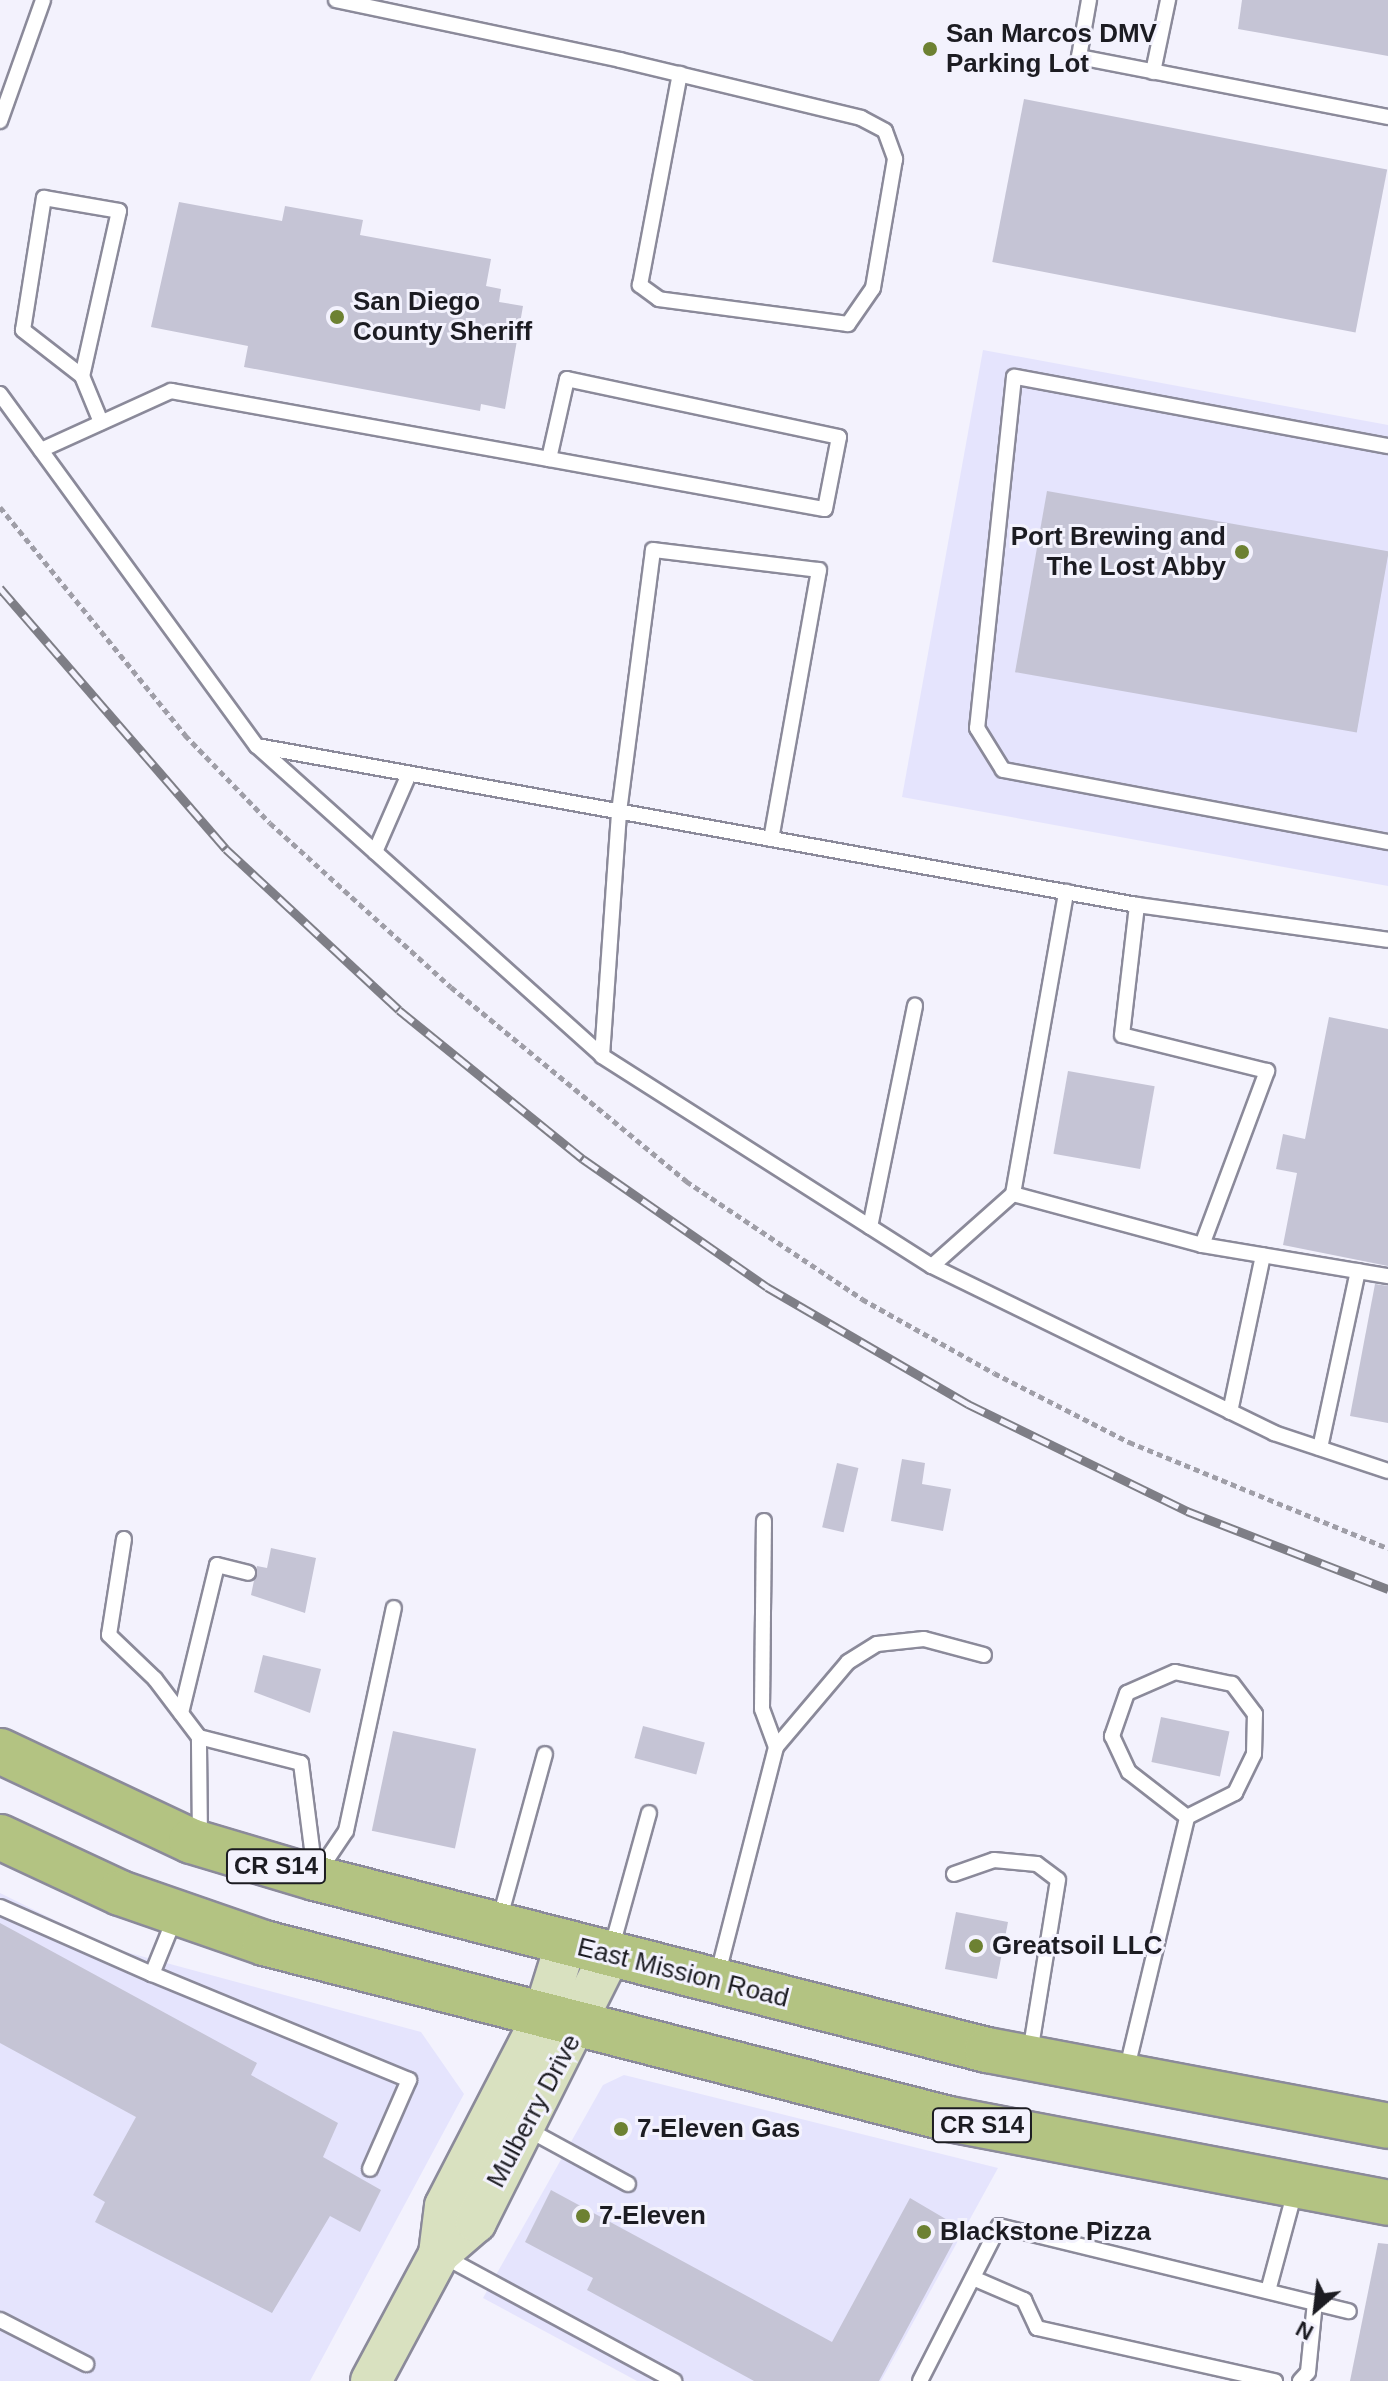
<!DOCTYPE html>
<html>
<head>
<meta charset="utf-8">
<style>
  body { margin:0 }
  #map { position:relative; width:1388px; height:2381px; overflow:hidden; background:#f3f2fd; font-family:Arial,sans-serif }
  div>[style] { position:absolute }
  [style*='--x'] { left:calc(var(--x)*1px); top:calc(var(--y)*1px); width:calc(var(--w)*1px); rotate:calc(var(--a)*1deg) }
  .built>* { inset:0; background:#e5e4fd }
  .building>* { inset:0; background:#c5c4d5; transform-origin:0 0 }
  .path>* { height:5px; margin-top:-2.5px; transform-origin:0; background:repeating-linear-gradient(90deg,#9f9ea7 0 6px,transparent 0 10px) }
  .roads { filter:drop-shadow(2px 0 #8b8a9a) drop-shadow(-2px 0 #8b8a9a) drop-shadow(0 2px #8b8a9a) drop-shadow(0 -2px #8b8a9a) }
  .service>* { height:14px; margin:-7px; padding:0 7px; transform-origin:7px; border-radius:7px; background:#fff }
  .secondary>* { height:40px; margin:-20px; padding:0 20px; transform-origin:20px; border-radius:20px; background:#d9e1c0 }
  .primary>* { height:44px; margin:-22px; padding:0 22px; transform-origin:22px; border-radius:22px; background:#b3c382 }
  .rail>* { height:9px; margin-top:-4.5px; transform-origin:0; background:repeating-linear-gradient(90deg,#f3f2fd 0 18px,#7e7e86 0 36px); box-sizing:border-box; border-block:2px solid #7e7e86 }
  .dots>* { width:22px; height:22px; translate:-50% -50%; box-sizing:border-box; border:4px solid #f3f2fd; border-radius:50% }
  span { translate:-50% -50%; white-space:nowrap; text-align:center; line-height:1.15; -webkit-text-stroke:6px #f3f2fd; paint-order:stroke }
  .shield-label span { padding:2px 6px; background:#f3f2fd; border:2px solid; border-radius:6px; -webkit-text-stroke-width:0 }
  .shield-label { font-size:24px; color:#1c1c22; font-weight:700 }
  .poi-label { font-size:26px; color:#1c1c22; font-weight:700 }
  .left { translate:0 -50%; text-align:left }
  .right { translate:-100% -50%; text-align:right }
  .street-label { font-size:26px; color:#1c1c22 }
  .north { position:absolute; left:1276px; top:2269px; width:80px; height:80px; -webkit-text-stroke:6px #f3f2fd; paint-order:stroke; rotate:208deg; font-size:22px; font-weight:700; line-height:32px; text-align:center; color:#1c1c22 }
  .north::after { content:''; display:block; margin:auto; width:28px; height:36px; background:#1c1c22; clip-path:polygon(50% 0,100% 100%,50% 72%,0 100%) }
</style>
</head>
<body>
<div id="map">
  <div class="built">
    <i style="clip-path:polygon(983px 350px,1388px 425px,1388px 886px,902px 797px)"></i>
    <i style="clip-path:polygon(0 1893px,111px 1948px,421px 2032px,464px 2094px,310px 2381px,0 2381px)"></i>
    <i style="clip-path:polygon(624px 2075px,998px 2168px,881px 2381px,637px 2381px,483px 2298px,603px 2085px)"></i>
  </div>
  <div class="building">
    <i style="clip-path:polygon(1242px 0,1388px 0,1388px 56px,1238px 29px)"></i>
    <i style="left:1024px;top:99px;width:370px;height:166px;rotate:11deg"></i>
    <i style="clip-path:polygon(179px 202px,282px 221px,285px 206px,363px 220px,360px 235px,491px 259px,486px 286px,501px 289px,499px 302px,523px 306px,505px 409px,481px 404px,480px 411px,244px 367px,248px 346px,151px 327px)"></i>
    <i style="left:1047px;top:491px;width:347px;height:184px;rotate:10deg"></i>
    <i style="clip-path:polygon(1329px 1017px,1388px 1029px,1388px 1266px,1283px 1245px,1297px 1173px,1276px 1169px,1283px 1134px,1305px 1139px)"></i>
    <i style="left:1068px;top:1071px;width:88px;height:84px;rotate:10deg"></i>
    <i style="clip-path:polygon(1375px 1284px,1388px 1286px,1388px 1423px,1350px 1416px)"></i>
    <i style="clip-path:polygon(902px 1459px,925px 1463px,922px 1484px,951px 1489px,943px 1531px,891px 1521px)"></i>
    <i style="left:837px;top:1463px;width:22px;height:66px;rotate:13deg"></i>
    <i style="clip-path:polygon(271px 1548px,316px 1558px,305px 1613px,251px 1595px,257px 1566px,267px 1568px)"></i>
    <i style="clip-path:polygon(263px 1655px,321px 1669px,310px 1713px,254px 1692px)"></i>
    <i style="left:1161px;top:1717px;width:70px;height:46px;rotate:12deg"></i>
    <i style="left:643px;top:1726px;width:64px;height:33px;rotate:15deg"></i>
    <i style="left:393px;top:1731px;width:85px;height:102px;rotate:12deg"></i>
    <i style="left:956px;top:1912px;width:53px;height:58px;rotate:11deg"></i>
    <i style="clip-path:polygon(0 1923px,257px 2063px,251px 2075px,338px 2123px,323px 2157px,381px 2190px,360px 2232px,330px 2216px,272px 2313px,95px 2222px,105px 2202px,93px 2195px,136px 2117px,0 2043px)"></i>
    <i style="clip-path:polygon(551px 2190px,832px 2342px,910px 2198px,961px 2228px,879px 2381px,754px 2381px,587px 2290px,593px 2278px,525px 2242px)"></i>
    <i style="clip-path:polygon(1378px 2243px,1388px 2244px,1388px 2381px,1350px 2381px)"></i>
  </div>
  <div class="path">
    <i style="--x:0;--y:507;--w:294;--a:50.9"></i>
    <i style="--x:185;--y:735;--w:122;--a:46"></i>
    <i style="--x:270;--y:823;--w:244;--a:42.2"></i>
    <i style="--x:451;--y:987;--w:305;--a:39.5"></i>
    <i style="--x:686;--y:1181;--w:212;--a:33.8"></i>
    <i style="--x:862;--y:1299;--w:151;--a:29.3"></i>
    <i style="--x:994;--y:1373;--w:152;--a:27.1"></i>
    <i style="--x:1129;--y:1442;--w:280;--a:22.3"></i>
  </div>
  <div class="roads">
    <div class="service">
      <i style="--x:336;--y:0;--w:290;--a:11.9"></i>
      <i style="--x:620;--y:60;--w:248;--a:13.5"></i>
      <i style="--x:861;--y:118;--w:27;--a:28"></i>
      <i style="--x:885;--y:131;--w:30;--a:70"></i>
      <i style="--x:895;--y:159;--w:131;--a:99.7"></i>
      <i style="--x:873;--y:288;--w:44;--a:124.8"></i>
      <i style="--x:848;--y:324;--w:191;--a:-172.5"></i>
      <i style="--x:659;--y:299;--w:24;--a:-144"></i>
      <i style="--x:640;--y:285;--w:215;--a:-79.3"></i>
      <i style="--x:1089;--y:0;--w:58;--a:100"></i>
      <i style="--x:1079;--y:57;--w:315;--a:11"></i>
      <i style="--x:1153;--y:72;--w:74;--a:-78.2"></i>
      <i style="--x:0;--y:121;--w:128;--a:-70.4"></i>
      <i style="--x:82;--y:376;--w:75;--a:-142.1"></i>
      <i style="--x:23;--y:330;--w:134;--a:-81"></i>
      <i style="--x:44;--y:198;--w:76;--a:9.8"></i>
      <i style="--x:119;--y:211;--w:169;--a:102.6"></i>
      <i style="--x:82;--y:376;--w:50;--a:67.6"></i>
      <i style="--x:0;--y:394;--w:436;--a:53.9"></i>
      <i style="--x:257;--y:746;--w:894;--a:10.24"></i>
      <i style="--x:1388;--y:446;--w:380;--a:-169.5"></i>
      <i style="--x:1014;--y:377;--w:353;--a:96"></i>
      <i style="--x:977;--y:728;--w:49;--a:58.2"></i>
      <i style="--x:1003;--y:770;--w:392;--a:10.6"></i>
      <i style="--x:41;--y:450;--w:143;--a:-24.4"></i>
      <i style="--x:171;--y:391;--w:384;--a:10.2"></i>
      <i style="--x:549;--y:459;--w:280;--a:10.3"></i>
      <i style="--x:825;--y:509;--w:73;--a:-79"></i>
      <i style="--x:839;--y:437;--w:278;--a:-168"></i>
      <i style="--x:567;--y:379;--w:82;--a:102.7"></i>
      <i style="--x:257;--y:746;--w:464;--a:41.9"></i>
      <i style="--x:602;--y:1056;--w:391;--a:32.5"></i>
      <i style="--x:932;--y:1266;--w:381;--a:26"></i>
      <i style="--x:1274;--y:1433;--w:120;--a:18.4"></i>
      <i style="--x:375;--y:852;--w:85;--a:-66.4"></i>
      <i style="--x:602;--y:1056;--w:245;--a:-86"></i>
      <i style="--x:619;--y:812;--w:264;--a:-82.6"></i>
      <i style="--x:653;--y:550;--w:167;--a:6.9"></i>
      <i style="--x:819;--y:570;--w:273;--a:100.1"></i>
      <i style="--x:1013;--y:1194;--w:307;--a:-80"></i>
      <i style="--x:870;--y:1227;--w:226;--a:-78.5"></i>
      <i style="--x:1202;--y:1245;--w:189;--a:9.5"></i>
      <i style="--x:932;--y:1266;--w:108;--a:-41.6"></i>
      <i style="--x:1013;--y:1194;--w:196;--a:15.1"></i>
      <i style="--x:1202;--y:1245;--w:186;--a:-69.5"></i>
      <i style="--x:1267;--y:1071;--w:149;--a:-166.1"></i>
      <i style="--x:1122;--y:1035;--w:131;--a:-83.4"></i>
      <i style="--x:1137;--y:905;--w:253;--a:7.9"></i>
      <i style="--x:1230;--y:1412;--w:160;--a:-78.1"></i>
      <i style="--x:1320;--y:1448;--w:181;--a:-77.9"></i>
      <i style="--x:124;--y:1539;--w:97;--a:98.9"></i>
      <i style="--x:109;--y:1635;--w:64;--a:43.7"></i>
      <i style="--x:155;--y:1679;--w:73;--a:52.8"></i>
      <i style="--x:181;--y:1713;--w:152;--a:-76.3"></i>
      <i style="--x:217;--y:1565;--w:32;--a:14"></i>
      <i style="--x:776;--y:1747;--w:111;--a:-49.7"></i>
      <i style="--x:848;--y:1662;--w:34;--a:-32"></i>
      <i style="--x:877;--y:1644;--w:47;--a:-6.1"></i>
      <i style="--x:924;--y:1639;--w:62;--a:14.9"></i>
      <i style="--x:200;--y:1840;--w:103;--a:-90.6"></i>
      <i style="--x:199;--y:1737;--w:105;--a:14.3"></i>
      <i style="--x:301;--y:1763;--w:111;--a:82.7"></i>
      <i style="--x:317;--y:1874;--w:52;--a:-56"></i>
      <i style="--x:346;--y:1831;--w:228;--a:-77.9"></i>
      <i style="--x:954;--y:1874;--w:42;--a:-19.3"></i>
      <i style="--x:994;--y:1860;--w:43;--a:5.3"></i>
      <i style="--x:1037;--y:1864;--w:26;--a:37"></i>
      <i style="--x:1058;--y:1880;--w:175;--a:99.2"></i>
      <i style="--x:0;--y:1907;--w:166;--a:23.8"></i>
      <i style="--x:176;--y:1915;--w:64;--a:112.1"></i>
      <i style="--x:152;--y:1974;--w:278;--a:22.4"></i>
      <i style="--x:409;--y:2080;--w:97;--a:113.7"></i>
      <i style="--x:499;--y:1921;--w:173;--a:-74.6"></i>
      <i style="--x:611;--y:1950;--w:142;--a:-74.5"></i>
      <i style="--x:717;--y:1977;--w:237;--a:-75.6"></i>
      <i style="--x:776;--y:1747;--w:40;--a:-110.2"></i>
      <i style="--x:762;--y:1709;--w:188;--a:-89.4"></i>
      <i style="--x:1126;--y:2072;--w:262;--a:-76.5"></i>
      <i style="--x:1187;--y:1817;--w:54;--a:-26.6"></i>
      <i style="--x:1235;--y:1793;--w:43;--a:-64"></i>
      <i style="--x:1254;--y:1754;--w:40;--a:-88.6"></i>
      <i style="--x:1255;--y:1714;--w:38;--a:-127"></i>
      <i style="--x:1232;--y:1684;--w:58;--a:-168.1"></i>
      <i style="--x:1175;--y:1672;--w:52;--a:156.4"></i>
      <i style="--x:1127;--y:1693;--w:46;--a:109.2"></i>
      <i style="--x:1112;--y:1736;--w:40;--a:65"></i>
      <i style="--x:1129;--y:1772;--w:73;--a:37.8"></i>
      <i style="--x:527;--y:2129;--w:115;--a:28.6"></i>
      <i style="--x:443;--y:2256;--w:263;--a:28.4"></i>
      <i style="--x:973;--y:2278;--w:56;--a:23.3"></i>
      <i style="--x:1024;--y:2300;--w:31;--a:65"></i>
      <i style="--x:1037;--y:2328;--w:244;--a:12.6"></i>
      <i style="--x:1268;--y:2291;--w:104;--a:-74.9"></i>
      <i style="--x:0;--y:2320;--w:97;--a:27.1"></i>
      <i style="--x:920;--y:2381;--w:174;--a:-63"></i>
      <i style="--x:999;--y:2226;--w:360;--a:13.7"></i>
      <i style="--x:1300;--y:2381;--w:12;--a:-48"></i>
      <i style="--x:1308;--y:2372;--w:70;--a:-84.3"></i>
    </div>
    <div class="secondary">
      <i style="--x:439;--y:2254;--w:48;--a:-82.9"></i>
      <i style="--x:445;--y:2206;--w:216;--a:-62.7"></i>
      <i style="--x:544;--y:2014;--w:74;--a:-72.8"></i>
      <i style="--x:371;--y:2381;--w:144;--a:-61.8"></i>
      <i style="--x:439;--y:2254;--w:49;--a:-40.9"></i>
      <i style="--x:476;--y:2222;--w:300;--a:-63.4"></i>
    </div>
    <div class="primary">
      <i style="--x:0;--y:1751;--w:211;--a:25.2"></i>
      <i style="--x:191;--y:1841;--w:129;--a:16.6"></i>
      <i style="--x:315;--y:1878;--w:694;--a:14.36"></i>
      <i style="--x:987;--y:2050;--w:408;--a:10.7"></i>
      <i style="--x:0;--y:1837;--w:132;--a:25"></i>
      <i style="--x:120;--y:1893;--w:152;--a:19.1"></i>
      <i style="--x:264;--y:1943;--w:707;--a:14.41"></i>
      <i style="--x:949;--y:2119;--w:447;--a:10.8"></i>
    </div>
  </div>
  <div class="rail">
    <i style="--x:0;--y:588;--w:345;--a:49.1"></i>
    <i style="--x:226;--y:849;--w:236;--a:42.9"></i>
    <i style="--x:399;--y:1010;--w:237;--a:39"></i>
    <i style="--x:583;--y:1159;--w:224;--a:34.8"></i>
    <i style="--x:767;--y:1287;--w:233;--a:30.2"></i>
    <i style="--x:968;--y:1404;--w:244;--a:26"></i>
    <i style="--x:1187;--y:1511;--w:216;--a:21.2"></i>
  </div>
  <div class="dots">
    <i style="left:930px;top:49px;background:#6d8132"></i>
    <i style="left:337px;top:317px;background:#6d8132"></i>
    <i style="left:1242px;top:552px;background:#6d8132"></i>
    <i style="left:976px;top:1946px;background:#6d8132"></i>
    <i style="left:621px;top:2129px;background:#6d8132"></i>
    <i style="left:583px;top:2216px;background:#6d8132"></i>
    <i style="left:924px;top:2232px;background:#6d8132"></i>
  </div>
  <div class="shield-label">
    <span style="left:276px;top:1866px">CR S14</span>
    <span style="left:982px;top:2125px">CR S14</span>
  </div>
  <div class="poi-label">
    <span class="left" style="left:946px;top:49px">San Marcos DMV<br>Parking Lot</span>
    <span class="left" style="left:353px;top:317px">San Diego<br>County Sheriff</span>
    <span class="right" style="left:1226px;top:552px">Port Brewing and<br>The Lost Abby</span>
    <span class="left" style="left:992px;top:1946px">Greatsoil LLC</span>
    <span class="left" style="left:637px;top:2129px">7-Eleven Gas</span>
    <span class="left" style="left:599px;top:2216px">7-Eleven</span>
    <span class="left" style="left:940px;top:2232px">Blackstone Pizza</span>
  </div>
  <div class="street-label">
    <span style="left:683px;top:1973px;rotate:14deg">East Mission Road</span>
    <span style="left:534px;top:2111px;rotate:-62deg">Mulberry Drive</span>
  </div>
  <div class="north">N</div>
</div>
</body>
</html>
